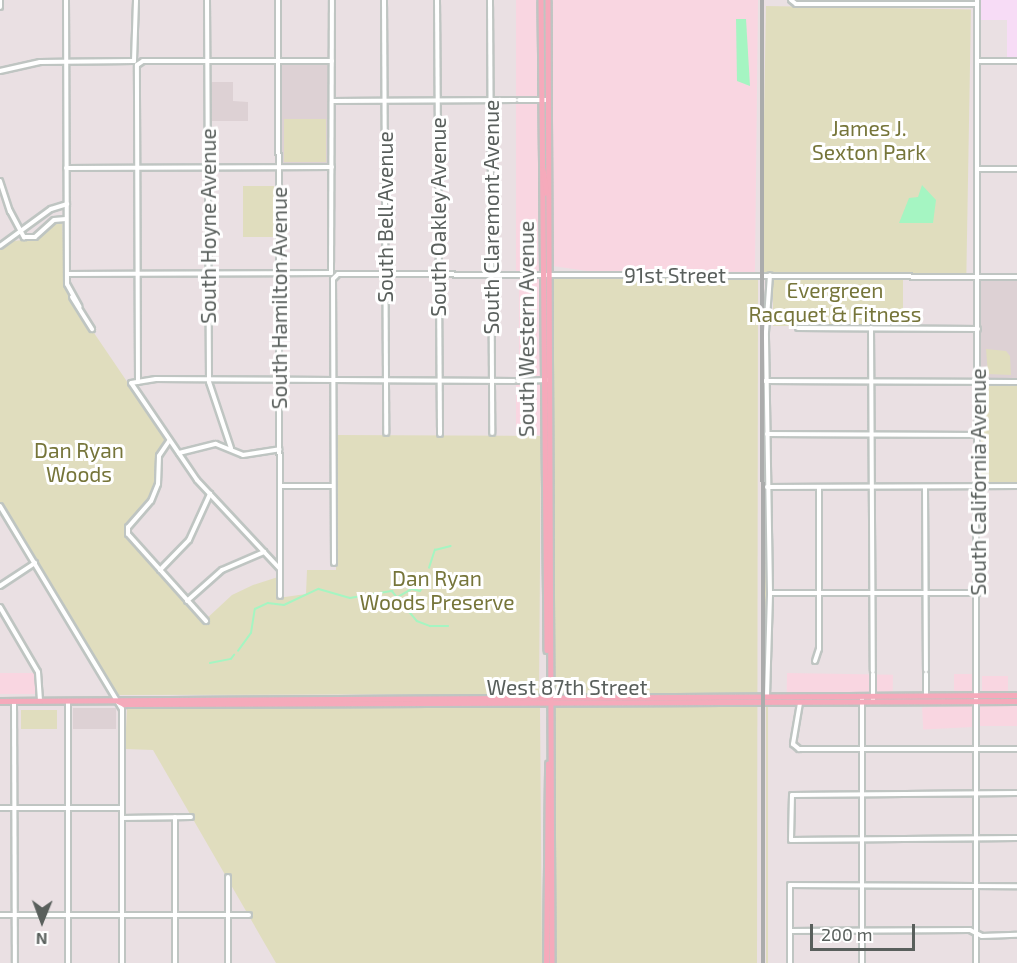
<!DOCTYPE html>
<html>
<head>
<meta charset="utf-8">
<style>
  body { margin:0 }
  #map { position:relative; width:1017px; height:963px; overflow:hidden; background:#eae0e3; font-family:"Exo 2",sans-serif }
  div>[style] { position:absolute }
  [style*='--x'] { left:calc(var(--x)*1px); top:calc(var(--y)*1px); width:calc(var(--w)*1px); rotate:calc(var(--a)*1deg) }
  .commercial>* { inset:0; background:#f9d6e1; transform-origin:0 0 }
  .education>* { inset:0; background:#ddd1d4; transform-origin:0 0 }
  .medical>* { inset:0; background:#f7dcf6 }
  .green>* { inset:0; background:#e0ddbe; transform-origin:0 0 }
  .water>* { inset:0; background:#a5f5c2 }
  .stream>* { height:1.5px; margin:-0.75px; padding:0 0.75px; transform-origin:0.75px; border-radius:0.75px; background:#a5f5c2 }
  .roads { filter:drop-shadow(2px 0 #bfc5c2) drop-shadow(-2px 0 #bfc5c2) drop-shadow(0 2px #bfc5c2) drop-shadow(0 -2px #bfc5c2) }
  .minor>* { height:4px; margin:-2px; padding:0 2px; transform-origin:2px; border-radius:2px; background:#fff }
  .major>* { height:4.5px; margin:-2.25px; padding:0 2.25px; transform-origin:2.25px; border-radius:2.25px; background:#f5aabb }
  .rail>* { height:4px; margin-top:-2px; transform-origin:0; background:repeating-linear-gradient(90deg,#fff 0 4.5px,#abacac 0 9px); box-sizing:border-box; border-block:2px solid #abacac }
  span { translate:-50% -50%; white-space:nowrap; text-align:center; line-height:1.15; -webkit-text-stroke:6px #fff; paint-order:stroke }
  .park-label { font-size:21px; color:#76753a }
  .street-label { font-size:21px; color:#595f5c }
  .north { position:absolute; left:12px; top:891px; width:60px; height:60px; -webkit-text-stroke:4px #fff; paint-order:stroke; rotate:181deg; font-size:16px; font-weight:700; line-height:24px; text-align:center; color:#595f5c }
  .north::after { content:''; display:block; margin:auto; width:21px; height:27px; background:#595f5c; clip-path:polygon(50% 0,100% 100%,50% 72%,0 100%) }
  .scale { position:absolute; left:810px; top:924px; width:105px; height:27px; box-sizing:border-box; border:3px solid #595f5c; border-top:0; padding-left:8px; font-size:18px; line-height:21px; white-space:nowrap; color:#595f5c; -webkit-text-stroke:4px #fff; paint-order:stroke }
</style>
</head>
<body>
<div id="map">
  <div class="commercial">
    <i style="left:516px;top:0;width:23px;height:98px"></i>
    <i style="clip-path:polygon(550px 0,758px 0,755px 272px,587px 271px,553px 266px)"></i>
    <i style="left:516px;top:103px;width:23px;height:168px"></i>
    <i style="left:519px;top:277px;width:21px;height:101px"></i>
    <i style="left:516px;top:383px;width:25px;height:52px"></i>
    <i style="left:0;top:673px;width:35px;height:21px"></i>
    <i style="left:787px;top:673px;width:106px;height:21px;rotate:1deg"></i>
    <i style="left:954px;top:674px;width:22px;height:18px"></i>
    <i style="left:982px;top:676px;width:26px;height:16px"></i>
    <i style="left:972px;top:705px;width:22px;height:50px;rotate:87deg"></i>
    <i style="left:978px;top:705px;width:39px;height:21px"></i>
  </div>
  <div class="education">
    <i style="left:281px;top:63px;width:48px;height:102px"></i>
    <i style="clip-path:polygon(210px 82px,233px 82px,233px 101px,248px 102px,248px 121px,210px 121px)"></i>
    <i style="left:981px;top:279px;width:36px;height:100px"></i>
    <i style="left:116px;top:708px;width:21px;height:43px;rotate:90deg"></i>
  </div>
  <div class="medical">
    <i style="clip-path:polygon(980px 0,1017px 0,1017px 59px,1007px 59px,1007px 20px,980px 20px)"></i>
  </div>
  <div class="green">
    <i style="left:766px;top:6px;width:205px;height:266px;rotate:1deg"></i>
    <i style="left:284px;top:119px;width:42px;height:43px"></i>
    <i style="left:243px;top:186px;width:31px;height:51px"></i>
    <i style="clip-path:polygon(62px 221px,65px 284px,73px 302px,166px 439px,159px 450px,157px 479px,150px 499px,127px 526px,126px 534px,204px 621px,232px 595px,253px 585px,278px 577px,278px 598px,306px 594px,307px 570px,336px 570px,336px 435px,541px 436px,539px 694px,117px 695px,0 502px,0 250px,14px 241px,39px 238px,53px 224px)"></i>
    <i style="clip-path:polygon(557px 277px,758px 278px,757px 963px,555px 963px,552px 281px)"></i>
    <i style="left:773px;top:278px;width:130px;height:48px"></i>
    <i style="clip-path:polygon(986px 349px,1006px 351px,1010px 356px,1011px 375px,988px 374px)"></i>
    <i style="left:981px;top:384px;width:36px;height:101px"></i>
    <i style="clip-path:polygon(764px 410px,768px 580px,765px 643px,764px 566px)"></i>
    <i style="left:766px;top:706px;width:2px;height:257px"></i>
    <i style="clip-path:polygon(127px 708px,540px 708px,542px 963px,276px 963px,153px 750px,125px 749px)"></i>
    <i style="left:21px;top:710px;width:36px;height:19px"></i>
  </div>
  <div class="water">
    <i style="clip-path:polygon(736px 19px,746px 19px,750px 86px,737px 81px)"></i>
    <i style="clip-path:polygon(922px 185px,936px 200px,933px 223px,899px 223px,909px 198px,918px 197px)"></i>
  </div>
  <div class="stream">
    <i style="--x:429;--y:568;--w:19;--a:-72"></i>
    <i style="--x:435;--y:550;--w:16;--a:-14"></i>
    <i style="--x:398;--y:597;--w:16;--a:-30"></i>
    <i style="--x:412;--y:589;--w:8;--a:14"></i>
    <i style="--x:420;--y:591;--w:6;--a:-51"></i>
    <i style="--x:238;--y:651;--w:22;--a:-54"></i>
    <i style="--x:251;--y:633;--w:24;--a:-81"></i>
    <i style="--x:255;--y:609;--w:14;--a:-25"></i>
    <i style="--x:268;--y:603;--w:16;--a:7"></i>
    <i style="--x:284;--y:605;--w:38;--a:-25"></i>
    <i style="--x:319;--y:589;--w:32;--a:16"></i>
    <i style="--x:350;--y:598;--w:43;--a:-9.5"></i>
    <i style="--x:392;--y:591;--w:39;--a:50"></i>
    <i style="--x:417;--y:621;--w:14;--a:21"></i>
    <i style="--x:430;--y:626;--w:18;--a:0"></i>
    <i style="--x:210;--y:663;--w:21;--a:-11"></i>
    <i style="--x:231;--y:659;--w:5;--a:-53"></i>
  </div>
  <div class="roads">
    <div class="minor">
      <i style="--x:66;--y:0;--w:284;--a:89.8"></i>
      <i style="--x:67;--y:284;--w:26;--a:61"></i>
      <i style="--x:207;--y:0;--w:382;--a:89.7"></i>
      <i style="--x:209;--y:382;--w:70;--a:71.6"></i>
      <i style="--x:278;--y:0;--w:596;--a:89.81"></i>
      <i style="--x:384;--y:0;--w:433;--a:89.7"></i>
      <i style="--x:437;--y:0;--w:434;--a:89.6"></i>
      <i style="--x:490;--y:0;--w:433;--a:89.7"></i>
      <i style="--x:791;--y:0;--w:6;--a:39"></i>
      <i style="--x:796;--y:4;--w:181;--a:0"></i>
      <i style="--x:0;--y:7;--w:7;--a:-90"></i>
      <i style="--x:977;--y:61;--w:40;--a:0"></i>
      <i style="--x:0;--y:71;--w:41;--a:-12.7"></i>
      <i style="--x:40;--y:62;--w:94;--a:-0.6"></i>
      <i style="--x:134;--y:61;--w:61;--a:-88.1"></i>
      <i style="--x:519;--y:100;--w:29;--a:0"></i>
      <i style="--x:332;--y:101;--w:183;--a:-0.3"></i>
      <i style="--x:66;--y:168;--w:266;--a:-0.2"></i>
      <i style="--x:978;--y:169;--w:39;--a:0"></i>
      <i style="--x:0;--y:181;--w:32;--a:72"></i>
      <i style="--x:10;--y:211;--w:30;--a:62"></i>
      <i style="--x:24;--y:237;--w:11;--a:0"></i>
      <i style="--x:35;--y:237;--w:25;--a:-42"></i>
      <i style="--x:54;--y:220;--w:12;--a:-5"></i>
      <i style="--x:0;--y:246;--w:63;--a:-36"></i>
      <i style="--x:51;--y:209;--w:17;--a:-17"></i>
      <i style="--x:67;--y:274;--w:264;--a:-0.2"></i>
      <i style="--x:331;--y:273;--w:273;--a:-89.8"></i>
      <i style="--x:72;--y:297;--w:38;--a:58"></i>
      <i style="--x:798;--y:328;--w:180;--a:0.3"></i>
      <i style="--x:871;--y:328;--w:343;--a:89.7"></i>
      <i style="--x:518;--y:381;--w:29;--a:-2"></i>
      <i style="--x:765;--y:381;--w:252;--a:0.2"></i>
      <i style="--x:138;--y:382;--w:317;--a:-90.2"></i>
      <i style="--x:137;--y:65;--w:7;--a:-34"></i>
      <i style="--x:143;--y:61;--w:189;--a:0"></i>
      <i style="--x:767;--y:434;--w:211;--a:0.3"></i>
      <i style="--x:169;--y:441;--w:18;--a:124"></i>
      <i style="--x:159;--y:456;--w:28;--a:92"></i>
      <i style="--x:158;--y:484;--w:18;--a:112"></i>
      <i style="--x:151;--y:501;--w:35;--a:131"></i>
      <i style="--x:128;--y:527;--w:7;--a:90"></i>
      <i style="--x:128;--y:534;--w:117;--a:48.1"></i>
      <i style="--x:179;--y:453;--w:38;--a:-14"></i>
      <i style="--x:216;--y:444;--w:29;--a:22"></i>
      <i style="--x:243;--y:455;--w:37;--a:-9"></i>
      <i style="--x:280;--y:486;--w:53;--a:0"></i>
      <i style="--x:767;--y:487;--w:250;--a:-0.2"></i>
      <i style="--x:925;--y:487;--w:183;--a:89.7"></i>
      <i style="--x:0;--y:506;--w:237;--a:59"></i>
      <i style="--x:122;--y:709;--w:254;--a:90"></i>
      <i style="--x:334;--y:563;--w:284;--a:-90.2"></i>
      <i style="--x:333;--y:279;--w:7;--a:-45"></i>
      <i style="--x:338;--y:274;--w:679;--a:0.25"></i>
      <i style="--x:280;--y:569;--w:122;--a:-133"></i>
      <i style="--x:197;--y:480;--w:117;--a:-124.2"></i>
      <i style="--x:131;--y:383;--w:25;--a:-9"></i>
      <i style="--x:156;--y:379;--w:358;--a:0.3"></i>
      <i style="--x:160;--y:570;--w:42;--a:-46"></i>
      <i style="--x:189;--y:540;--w:51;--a:-65.5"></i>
      <i style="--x:0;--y:586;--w:42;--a:-33.3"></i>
      <i style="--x:770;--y:593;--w:208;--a:0"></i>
      <i style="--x:187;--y:601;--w:47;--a:-41.5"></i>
      <i style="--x:222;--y:570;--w:46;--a:-23.2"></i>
      <i style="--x:0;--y:607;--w:75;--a:59.7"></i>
      <i style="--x:38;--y:672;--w:29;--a:86"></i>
      <i style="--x:815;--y:661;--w:13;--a:-72"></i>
      <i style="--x:819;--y:649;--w:162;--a:-90"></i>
      <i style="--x:767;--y:696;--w:103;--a:-88.3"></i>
      <i style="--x:770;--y:593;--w:261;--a:-90.9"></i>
      <i style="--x:766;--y:332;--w:57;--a:-86"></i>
      <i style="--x:926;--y:696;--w:22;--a:-90"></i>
      <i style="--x:14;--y:701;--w:262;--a:89.8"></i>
      <i style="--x:873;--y:702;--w:28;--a:-90"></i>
      <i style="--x:800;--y:703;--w:42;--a:99.7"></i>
      <i style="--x:793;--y:744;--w:8;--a:40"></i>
      <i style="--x:799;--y:749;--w:218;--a:0"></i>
      <i style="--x:1017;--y:793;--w:225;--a:179.5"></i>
      <i style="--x:792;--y:795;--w:45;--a:91.3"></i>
      <i style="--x:791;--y:840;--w:226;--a:-0.5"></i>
      <i style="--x:0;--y:808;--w:122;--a:0"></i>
      <i style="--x:175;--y:817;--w:146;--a:90"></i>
      <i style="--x:122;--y:818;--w:69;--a:-0.8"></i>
      <i style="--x:228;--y:877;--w:86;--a:90"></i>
      <i style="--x:0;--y:915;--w:249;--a:0"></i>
      <i style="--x:790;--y:931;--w:180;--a:-0.3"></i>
      <i style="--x:970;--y:930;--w:13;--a:27"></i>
      <i style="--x:982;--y:936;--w:35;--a:-2"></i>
      <i style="--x:68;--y:963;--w:262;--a:-90"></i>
      <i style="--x:790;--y:963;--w:78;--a:-90"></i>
      <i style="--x:790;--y:885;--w:227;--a:0.3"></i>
      <i style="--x:862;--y:963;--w:267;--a:-90"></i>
      <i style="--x:976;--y:963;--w:963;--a:-89.94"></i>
    </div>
    <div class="major">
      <i style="--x:541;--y:0;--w:650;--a:89.47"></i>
      <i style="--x:548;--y:0;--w:963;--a:89.76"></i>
      <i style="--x:543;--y:169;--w:24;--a:81"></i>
      <i style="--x:0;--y:701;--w:1017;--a:-0.34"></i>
      <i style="--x:118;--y:701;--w:7;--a:27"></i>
      <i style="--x:124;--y:704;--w:893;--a:-0.19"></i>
      <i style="--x:546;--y:963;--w:199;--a:-89.4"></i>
    </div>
  </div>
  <div class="rail">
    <i style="--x:762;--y:0;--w:963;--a:89.94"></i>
  </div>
  <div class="park-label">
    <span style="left:869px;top:140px">James J.<br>Sexton Park</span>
    <span style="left:835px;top:302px">Evergreen<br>Racquet &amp; Fitness</span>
    <span style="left:79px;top:462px">Dan Ryan<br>Woods</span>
    <span style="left:437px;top:590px">Dan Ryan<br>Woods Preserve</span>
  </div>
  <div class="street-label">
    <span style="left:385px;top:217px;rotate:-90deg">South Bell Avenue</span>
    <span style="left:438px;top:217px;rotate:-90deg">South Oakley Avenue</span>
    <span style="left:491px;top:217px;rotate:-90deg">South Claremont Avenue</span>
    <span style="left:208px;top:226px;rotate:-90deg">South Hoyne Avenue</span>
    <span style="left:675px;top:275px">91st Street</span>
    <span style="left:279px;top:298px;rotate:-90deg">South Hamilton Avenue</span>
    <span style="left:526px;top:329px;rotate:-90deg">South Western Avenue</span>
    <span style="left:978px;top:482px;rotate:-90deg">South California Avenue</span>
    <span style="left:567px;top:687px">West 87th Street</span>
  </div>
  <div class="north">N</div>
  <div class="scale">200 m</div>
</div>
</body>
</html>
